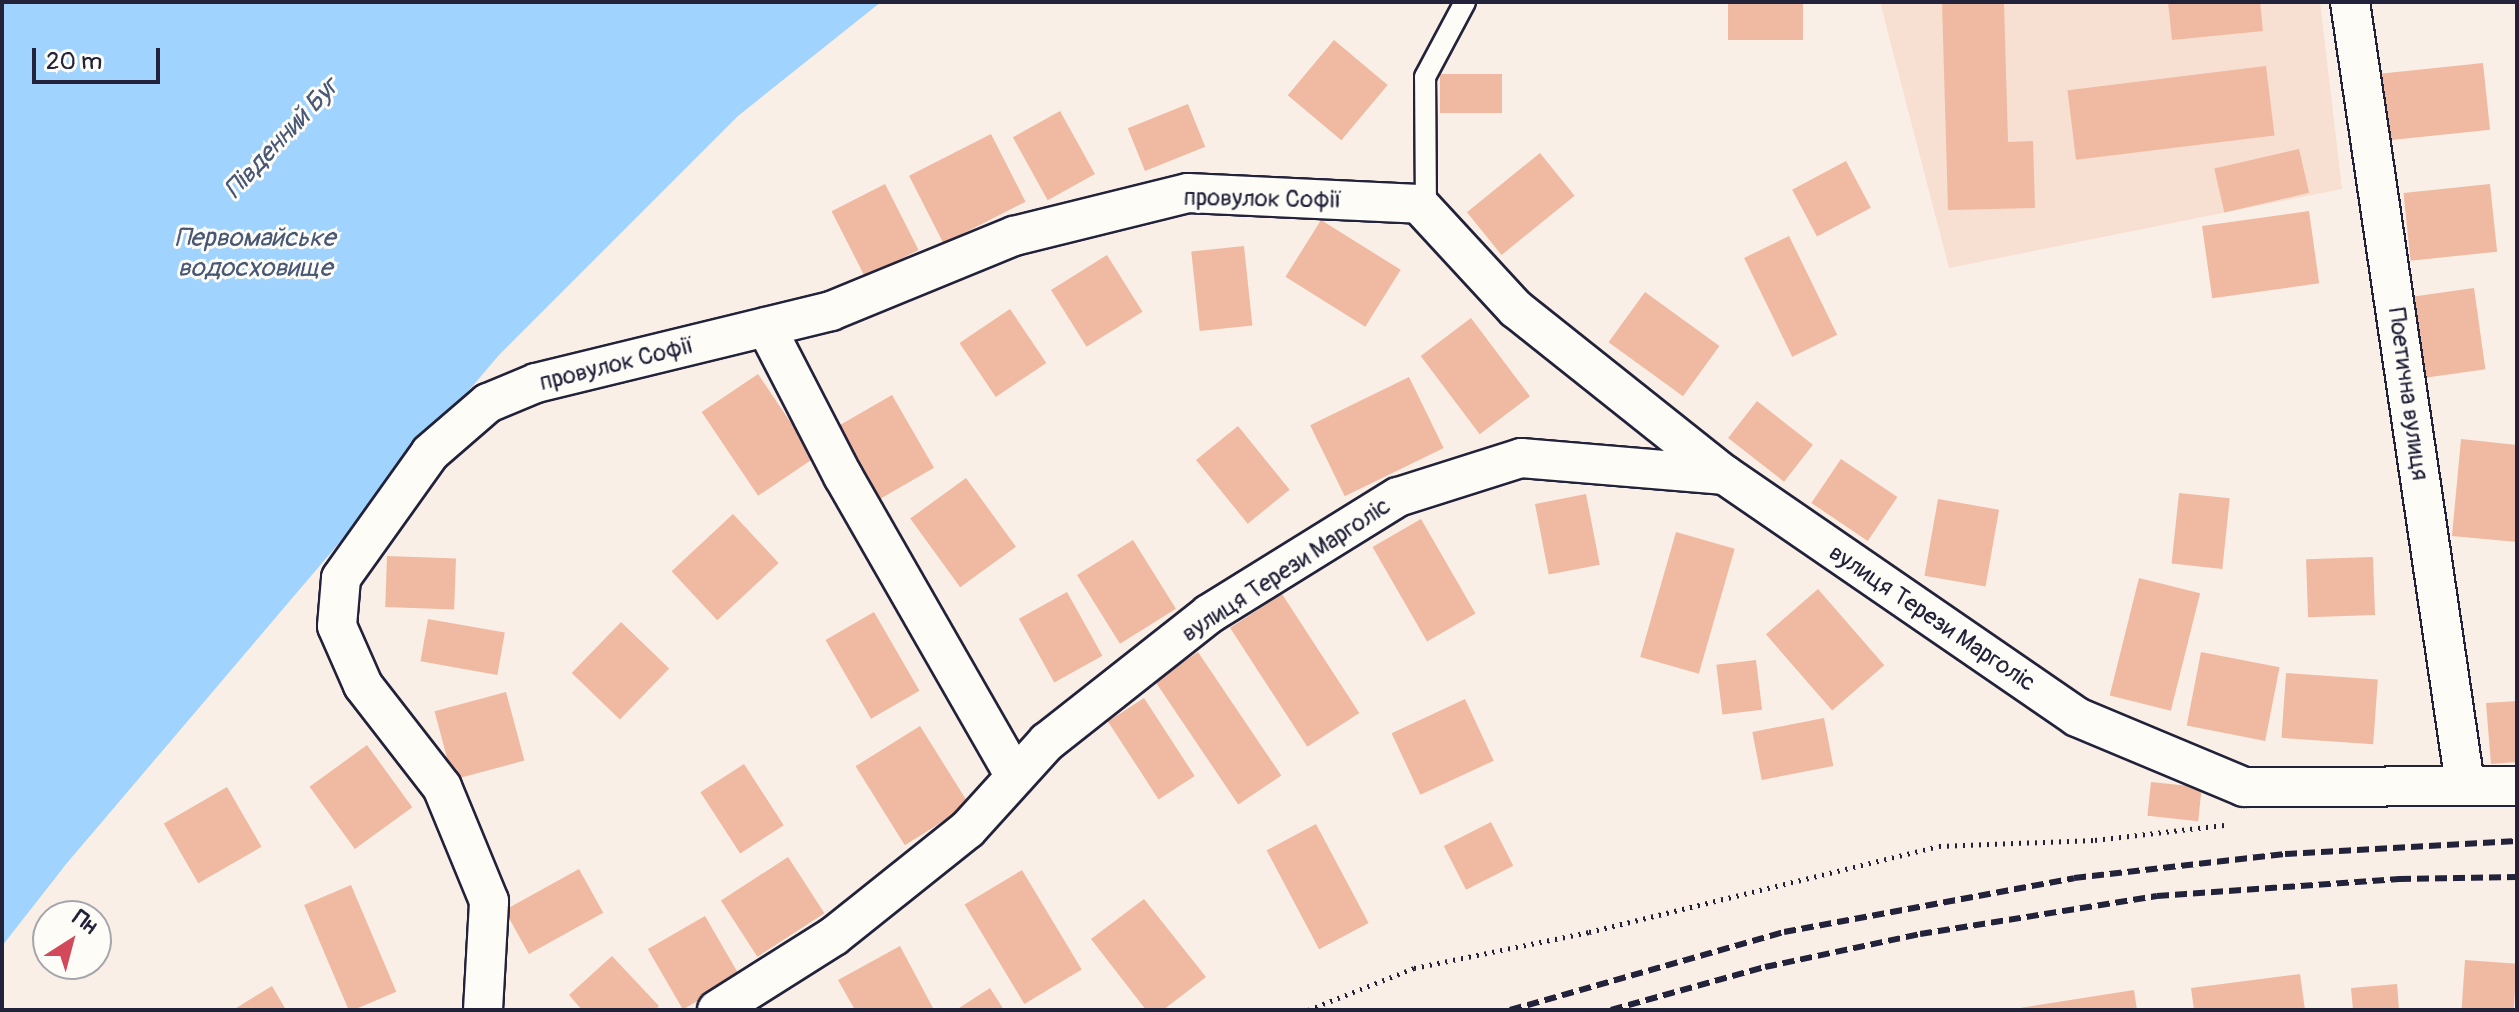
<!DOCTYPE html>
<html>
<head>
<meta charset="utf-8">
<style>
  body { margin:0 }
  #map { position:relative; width:2519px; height:1012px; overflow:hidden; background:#faefe6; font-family:Pangolin,sans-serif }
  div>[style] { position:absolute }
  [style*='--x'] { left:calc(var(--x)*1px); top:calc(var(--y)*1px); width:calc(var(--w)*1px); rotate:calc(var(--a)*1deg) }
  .built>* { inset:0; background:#f7dfd1 }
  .water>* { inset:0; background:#a0d4fe }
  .building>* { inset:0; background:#efbaa1; transform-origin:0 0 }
  .path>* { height:5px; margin-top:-2.5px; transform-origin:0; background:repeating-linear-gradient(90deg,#22223b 0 2px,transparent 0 8px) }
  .roads { filter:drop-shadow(2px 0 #22223b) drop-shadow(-2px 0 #22223b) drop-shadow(0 2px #22223b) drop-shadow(0 -2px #22223b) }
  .lane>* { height:20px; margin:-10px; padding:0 10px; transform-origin:10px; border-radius:10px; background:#fdfcf7 }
  .street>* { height:38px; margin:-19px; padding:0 19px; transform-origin:19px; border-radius:19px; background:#fdfcf7 }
  .rail>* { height:6px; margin-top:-3px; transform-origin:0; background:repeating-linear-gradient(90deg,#22223b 0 12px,transparent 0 18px) }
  span { translate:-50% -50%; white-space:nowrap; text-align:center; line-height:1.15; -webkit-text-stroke:6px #fdfcf7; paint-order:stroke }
  .street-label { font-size:24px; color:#22223b }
  .water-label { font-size:26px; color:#485776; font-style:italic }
  .frame { position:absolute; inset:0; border:4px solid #22223b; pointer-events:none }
  .north { position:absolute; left:32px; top:900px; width:80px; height:80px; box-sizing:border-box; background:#fdfcf7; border:2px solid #a5a5ac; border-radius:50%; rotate:36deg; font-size:22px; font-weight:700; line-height:32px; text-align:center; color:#22223b }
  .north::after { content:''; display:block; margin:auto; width:28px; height:36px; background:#d1495b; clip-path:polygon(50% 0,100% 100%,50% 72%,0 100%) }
  .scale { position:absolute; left:32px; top:48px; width:128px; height:36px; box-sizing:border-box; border:4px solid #22223b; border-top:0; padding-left:10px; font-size:24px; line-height:28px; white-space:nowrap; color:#22223b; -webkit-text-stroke:6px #fdfcf7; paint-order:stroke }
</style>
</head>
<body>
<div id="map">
  <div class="built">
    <i style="clip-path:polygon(1880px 2px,2320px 2px,2342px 189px,1949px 268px)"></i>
  </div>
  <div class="water">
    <i style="clip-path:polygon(2px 2px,881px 2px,738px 116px,499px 355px,67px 863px,2px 946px)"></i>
  </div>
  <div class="building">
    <i style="left:1728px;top:2px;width:75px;height:38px"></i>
    <i style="clip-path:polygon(1942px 2px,2004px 2px,2008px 142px,2033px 141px,2035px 208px,1948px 210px)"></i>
    <i style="clip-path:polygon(2168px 2px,2260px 2px,2263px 31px,2172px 40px)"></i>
    <i style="left:1334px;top:40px;width:70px;height:72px;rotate:40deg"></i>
    <i style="left:2483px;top:63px;width:67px;height:106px;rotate:84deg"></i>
    <i style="left:2266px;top:66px;width:70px;height:200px;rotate:83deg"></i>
    <i style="left:1440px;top:74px;width:62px;height:39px"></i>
    <i style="left:1188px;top:104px;width:46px;height:65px;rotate:68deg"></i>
    <i style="left:1060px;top:111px;width:72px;height:54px;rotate:61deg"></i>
    <i style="left:991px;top:134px;width:76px;height:92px;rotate:63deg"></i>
    <i style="left:2299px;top:149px;width:45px;height:87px;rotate:77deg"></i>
    <i style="left:1540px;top:153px;width:55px;height:94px;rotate:51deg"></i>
    <i style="left:1846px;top:161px;width:53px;height:61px;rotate:62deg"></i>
    <i style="left:885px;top:184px;width:74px;height:60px;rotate:63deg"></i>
    <i style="left:2490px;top:184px;width:68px;height:87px;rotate:84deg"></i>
    <i style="left:2309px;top:211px;width:73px;height:108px;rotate:82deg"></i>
    <i style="left:1321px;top:220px;width:94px;height:67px;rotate:32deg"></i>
    <i style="left:1789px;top:236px;width:110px;height:50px;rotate:64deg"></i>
    <i style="left:1244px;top:246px;width:80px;height:53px;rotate:84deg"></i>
    <i style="left:1107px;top:255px;width:67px;height:66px;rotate:58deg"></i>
    <i style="left:2474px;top:288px;width:82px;height:66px;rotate:82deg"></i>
    <i style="left:1645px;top:292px;width:92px;height:62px;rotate:36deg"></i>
    <i style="left:1010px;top:309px;width:65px;height:61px;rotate:56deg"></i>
    <i style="left:1471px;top:318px;width:98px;height:63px;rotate:53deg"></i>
    <i style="left:758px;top:374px;width:101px;height:68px;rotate:56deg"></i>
    <i style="left:1409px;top:377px;width:79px;height:110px;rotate:64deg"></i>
    <i style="left:892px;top:395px;width:84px;height:64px;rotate:60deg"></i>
    <i style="left:1757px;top:401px;width:71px;height:47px;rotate:38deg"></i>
    <i style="left:1238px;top:426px;width:82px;height:54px;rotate:51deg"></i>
    <i style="clip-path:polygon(2461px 439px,2517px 445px,2517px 542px,2452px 536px)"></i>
    <i style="left:1841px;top:459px;width:68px;height:53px;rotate:34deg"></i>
    <i style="left:966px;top:478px;width:85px;height:69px;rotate:54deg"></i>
    <i style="left:2179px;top:493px;width:51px;height:71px;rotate:6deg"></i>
    <i style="left:1586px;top:494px;width:72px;height:52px;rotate:79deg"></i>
    <i style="left:1938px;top:499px;width:62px;height:78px;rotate:10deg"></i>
    <i style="left:733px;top:514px;width:67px;height:84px;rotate:47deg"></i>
    <i style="left:1421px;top:519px;width:109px;height:56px;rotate:60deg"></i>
    <i style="left:1676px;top:532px;width:61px;height:130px;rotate:16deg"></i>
    <i style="left:1133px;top:540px;width:81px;height:66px;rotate:58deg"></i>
    <i style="left:387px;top:556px;width:69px;height:51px;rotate:2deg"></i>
    <i style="left:2373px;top:557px;width:58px;height:67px;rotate:88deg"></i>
    <i style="left:2139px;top:578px;width:63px;height:121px;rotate:14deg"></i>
    <i style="left:1818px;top:589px;width:101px;height:69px;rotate:49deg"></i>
    <i style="left:1067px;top:592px;width:73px;height:55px;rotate:61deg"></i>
    <i style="left:1282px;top:594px;width:142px;height:62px;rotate:57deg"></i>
    <i style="left:874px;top:612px;width:91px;height:56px;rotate:60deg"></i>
    <i style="left:428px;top:619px;width:78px;height:43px;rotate:10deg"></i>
    <i style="left:621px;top:622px;width:67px;height:71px;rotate:44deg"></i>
    <i style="left:1198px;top:652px;width:149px;height:52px;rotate:56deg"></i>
    <i style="left:2201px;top:652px;width:80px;height:75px;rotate:11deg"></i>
    <i style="left:1756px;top:660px;width:50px;height:40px;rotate:83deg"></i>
    <i style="left:2286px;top:673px;width:92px;height:65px;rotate:4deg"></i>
    <i style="left:506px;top:692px;width:71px;height:74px;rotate:75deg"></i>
    <i style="left:1144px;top:698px;width:93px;height:43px;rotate:57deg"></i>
    <i style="left:1465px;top:699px;width:68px;height:81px;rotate:65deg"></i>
    <i style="clip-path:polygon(2517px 701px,2517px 762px,2491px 764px,2486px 703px)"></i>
    <i style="left:1824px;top:718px;width:49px;height:73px;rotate:79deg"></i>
    <i style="left:920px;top:726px;width:93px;height:76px;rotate:58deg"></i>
    <i style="left:367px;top:745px;width:77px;height:71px;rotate:54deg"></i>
    <i style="left:744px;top:764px;width:73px;height:52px;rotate:57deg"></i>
    <i style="left:2151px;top:782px;width:51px;height:34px;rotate:6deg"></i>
    <i style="left:227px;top:787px;width:69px;height:73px;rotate:60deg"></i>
    <i style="left:1491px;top:822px;width:49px;height:53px;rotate:63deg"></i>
    <i style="left:1316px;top:824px;width:112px;height:56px;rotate:62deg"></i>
    <i style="left:788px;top:857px;width:67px;height:80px;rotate:57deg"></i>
    <i style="left:579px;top:869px;width:50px;height:85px;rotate:61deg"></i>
    <i style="left:1022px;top:870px;width:116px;height:67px;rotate:59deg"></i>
    <i style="left:351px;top:885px;width:116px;height:51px;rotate:67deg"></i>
    <i style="clip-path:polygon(1144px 899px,1206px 977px,1163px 1010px,1146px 1010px,1091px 939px)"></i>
    <i style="left:705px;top:916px;width:70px;height:66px;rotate:60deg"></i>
    <i style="clip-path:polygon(900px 946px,934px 1010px,855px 1010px,838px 980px)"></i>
    <i style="clip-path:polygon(612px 956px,659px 1006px,655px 1010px,582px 1010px,569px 995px)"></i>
    <i style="left:2465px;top:960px;width:52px;height:50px;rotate:4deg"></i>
    <i style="clip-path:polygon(2300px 974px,2305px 1010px,2194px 1010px,2191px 988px)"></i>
    <i style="clip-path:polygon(2397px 984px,2399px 1010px,2353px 1010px,2351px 988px)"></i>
    <i style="clip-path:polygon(272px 986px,286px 1010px,233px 1010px)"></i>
    <i style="clip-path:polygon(990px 988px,1004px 1010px,956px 1010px)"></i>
    <i style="clip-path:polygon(2134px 990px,2137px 1010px,2020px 1010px,2020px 1008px)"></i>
  </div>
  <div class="path">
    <i style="--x:1308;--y:1010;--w:114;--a:-21.6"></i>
    <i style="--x:1414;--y:968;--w:179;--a:-11.6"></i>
    <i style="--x:1589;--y:932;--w:360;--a:-13.8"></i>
    <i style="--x:1939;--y:846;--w:156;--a:-2.2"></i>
    <i style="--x:2095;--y:840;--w:130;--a:-6.6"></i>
  </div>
  <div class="roads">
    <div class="lane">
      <i style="--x:1426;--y:212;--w:135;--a:-90.4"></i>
      <i style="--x:1425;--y:77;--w:85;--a:-61.9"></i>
    </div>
    <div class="street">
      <i style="--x:2350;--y:2;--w:791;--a:81.64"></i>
      <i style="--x:766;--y:327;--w:168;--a:62.7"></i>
      <i style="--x:843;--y:476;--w:346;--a:60.2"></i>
      <i style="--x:483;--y:1010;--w:109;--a:-86.8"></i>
      <i style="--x:489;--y:901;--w:123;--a:-112.4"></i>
      <i style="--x:442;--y:787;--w:129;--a:-127.8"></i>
      <i style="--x:363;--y:685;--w:64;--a:-113.8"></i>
      <i style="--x:337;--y:626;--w:48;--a:-85.2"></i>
      <i style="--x:341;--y:578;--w:153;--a:-54.5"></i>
      <i style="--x:430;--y:453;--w:77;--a:-40.8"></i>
      <i style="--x:488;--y:403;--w:52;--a:-22.6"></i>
      <i style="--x:536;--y:383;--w:304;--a:-13.7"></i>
      <i style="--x:831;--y:311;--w:198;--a:-22.3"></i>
      <i style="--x:1014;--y:236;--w:179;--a:-13.9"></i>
      <i style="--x:1188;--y:193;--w:231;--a:2.7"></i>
      <i style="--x:1419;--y:204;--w:143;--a:47.3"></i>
      <i style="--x:1516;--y:309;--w:267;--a:38.5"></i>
      <i style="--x:717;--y:1010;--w:138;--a:-32.3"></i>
      <i style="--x:834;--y:936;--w:171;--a:-38.6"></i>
      <i style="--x:968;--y:829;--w:118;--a:-47.8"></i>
      <i style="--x:1047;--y:742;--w:206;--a:-38.3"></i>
      <i style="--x:1209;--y:614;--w:222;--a:-31.8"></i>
      <i style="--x:1398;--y:497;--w:129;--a:-17.6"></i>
      <i style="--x:1521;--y:458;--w:205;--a:4.8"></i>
      <i style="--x:1725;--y:475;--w:427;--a:34.5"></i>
      <i style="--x:2077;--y:717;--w:181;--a:22.7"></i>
      <i style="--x:2244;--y:787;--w:273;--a:-0.2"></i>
    </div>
  </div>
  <div class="rail">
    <i style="--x:1510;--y:1010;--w:285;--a:-15.9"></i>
    <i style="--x:1784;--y:932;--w:295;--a:-10.5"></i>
    <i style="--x:2074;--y:878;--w:212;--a:-6.5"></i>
    <i style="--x:2285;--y:854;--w:232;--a:-3.2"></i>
    <i style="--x:1611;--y:1010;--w:160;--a:-15.6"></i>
    <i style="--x:1765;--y:967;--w:158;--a:-12"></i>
    <i style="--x:1920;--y:934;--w:240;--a:-9.1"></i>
    <i style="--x:2157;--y:896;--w:243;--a:-4"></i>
    <i style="--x:2399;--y:879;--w:118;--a:-1"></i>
  </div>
  <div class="street-label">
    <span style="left:1263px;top:199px;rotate:1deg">провулок Софії</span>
    <span style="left:617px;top:364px;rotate:-14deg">провулок Софії</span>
    <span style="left:2408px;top:394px;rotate:82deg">Поетична вулиця</span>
    <span style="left:1286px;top:570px;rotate:-33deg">вулиця Терези Марголіс</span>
    <span style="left:1932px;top:618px;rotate:34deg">вулиця Терези Марголіс</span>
  </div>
  <div class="water-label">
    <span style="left:282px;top:139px;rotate:-47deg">Південний Буг</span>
    <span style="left:255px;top:254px">Первомайське<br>водосховище</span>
  </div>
  <div class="frame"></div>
  <div class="north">Пн</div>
  <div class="scale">20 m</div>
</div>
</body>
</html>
